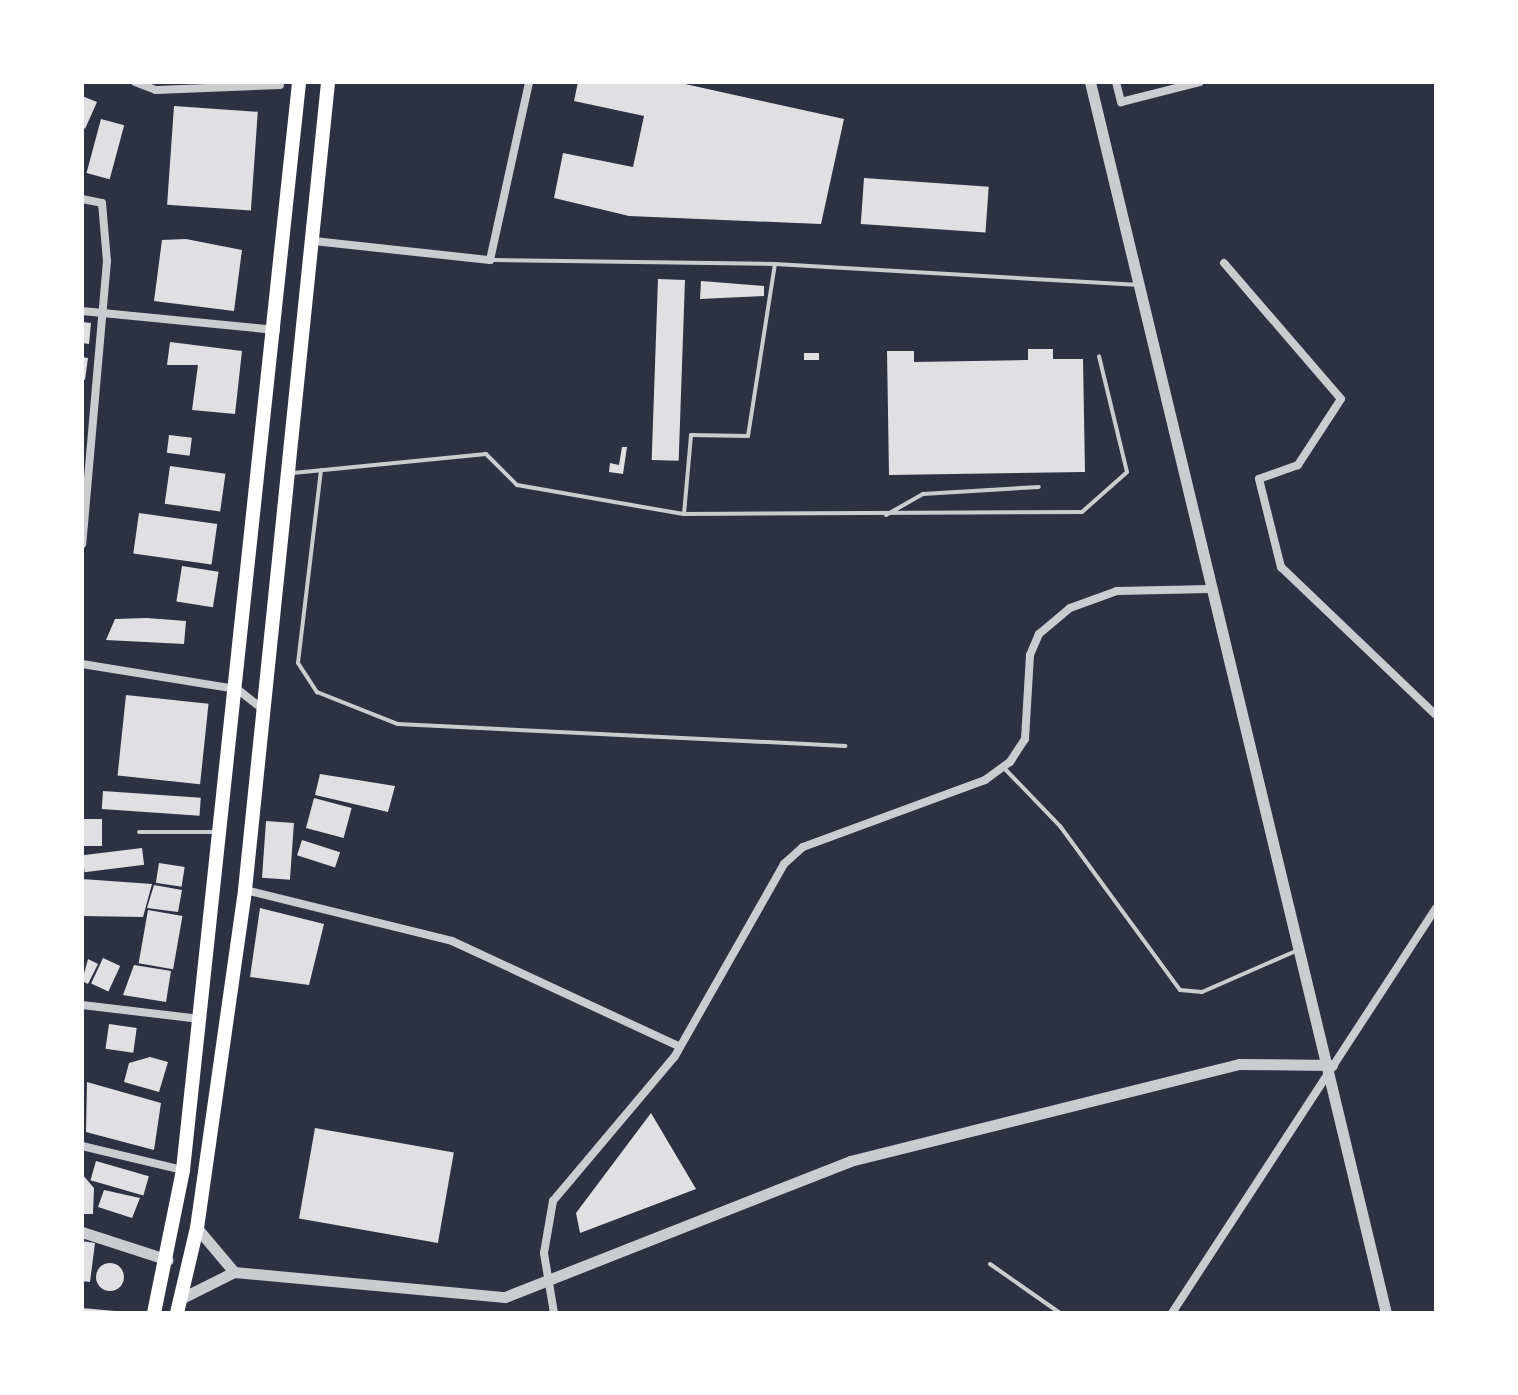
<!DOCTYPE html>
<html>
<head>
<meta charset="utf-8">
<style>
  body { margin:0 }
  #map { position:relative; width:1518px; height:1395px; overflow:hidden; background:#2d3142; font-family:"Zilla Slab",serif }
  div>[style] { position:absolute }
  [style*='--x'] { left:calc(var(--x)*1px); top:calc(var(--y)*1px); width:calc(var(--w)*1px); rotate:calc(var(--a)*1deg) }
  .building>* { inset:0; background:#e0e0e3; transform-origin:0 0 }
  .round { border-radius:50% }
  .service>* { height:4px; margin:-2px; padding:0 2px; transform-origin:2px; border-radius:2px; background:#caccd0 }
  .minor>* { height:8px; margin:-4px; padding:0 4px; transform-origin:4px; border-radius:4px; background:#caccd0 }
  .tertiary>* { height:11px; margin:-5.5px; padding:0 5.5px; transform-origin:5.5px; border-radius:5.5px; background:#caccd0 }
  .primary>* { height:14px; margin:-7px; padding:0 7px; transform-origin:7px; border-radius:7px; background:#fff }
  span { translate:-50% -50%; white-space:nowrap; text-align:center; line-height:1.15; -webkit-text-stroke:6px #fff; paint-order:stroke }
  .frame { position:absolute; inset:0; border:84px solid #fff; pointer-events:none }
</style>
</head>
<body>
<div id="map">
  <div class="building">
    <i style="clip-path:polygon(578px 82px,676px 82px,844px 119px,821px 224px,629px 216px,554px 198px,563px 153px,633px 167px,644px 116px,574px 101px)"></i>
    <i style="clip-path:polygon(82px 96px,97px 102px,85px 129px,82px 127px)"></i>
    <i style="left:174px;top:106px;width:84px;height:99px;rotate:4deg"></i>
    <i style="left:101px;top:119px;width:24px;height:56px;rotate:15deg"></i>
    <i style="left:864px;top:178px;width:125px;height:46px;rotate:4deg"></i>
    <i style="clip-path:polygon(186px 239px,242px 250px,234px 311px,154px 301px,162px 240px)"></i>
    <i style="left:658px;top:279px;width:27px;height:181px;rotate:2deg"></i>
    <i style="clip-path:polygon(701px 281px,764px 286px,764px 296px,700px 299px)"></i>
    <i style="clip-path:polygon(82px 322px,91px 323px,89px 344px,82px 343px)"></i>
    <i style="clip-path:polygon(170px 342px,242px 351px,235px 414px,192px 410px,198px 365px,167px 365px)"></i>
    <i style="clip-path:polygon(1028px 349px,1053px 349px,1053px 359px,1083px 359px,1085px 472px,889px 475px,887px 351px,914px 351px,914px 362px,1028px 360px)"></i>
    <i style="left:804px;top:353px;width:15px;height:7px"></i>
    <i style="clip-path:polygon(82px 357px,88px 358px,85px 380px,82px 379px)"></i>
    <i style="left:169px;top:435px;width:23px;height:18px;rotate:7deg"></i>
    <i style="clip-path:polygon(622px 447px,627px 447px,623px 474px,609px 472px,610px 463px,619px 465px)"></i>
    <i style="left:170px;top:466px;width:56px;height:38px;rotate:8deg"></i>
    <i style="left:139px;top:513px;width:79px;height:41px;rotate:8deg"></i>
    <i style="left:182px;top:566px;width:37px;height:36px;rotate:9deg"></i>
    <i style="clip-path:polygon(147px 618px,186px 621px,184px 644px,106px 640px,115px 619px)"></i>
    <i style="left:126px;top:695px;width:83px;height:81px;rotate:6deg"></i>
    <i style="clip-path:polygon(320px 774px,395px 786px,388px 812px,315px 795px)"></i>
    <i style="left:103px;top:791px;width:98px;height:18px;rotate:4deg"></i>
    <i style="left:314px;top:798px;width:39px;height:31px;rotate:15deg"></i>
    <i style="left:83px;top:819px;width:19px;height:27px"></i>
    <i style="left:266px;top:821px;width:28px;height:57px;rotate:4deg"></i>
    <i style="left:302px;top:840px;width:40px;height:16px;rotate:18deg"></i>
    <i style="left:142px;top:848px;width:17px;height:60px;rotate:83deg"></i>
    <i style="left:159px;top:863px;width:26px;height:20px;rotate:9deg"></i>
    <i style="clip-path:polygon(82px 879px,152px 884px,143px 917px,82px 916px)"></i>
    <i style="clip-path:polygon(154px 885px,182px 890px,178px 912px,147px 908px)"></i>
    <i style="clip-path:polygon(260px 908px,324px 924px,309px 985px,250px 977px)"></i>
    <i style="left:148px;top:910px;width:35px;height:54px;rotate:10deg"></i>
    <i style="left:103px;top:958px;width:19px;height:28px;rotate:25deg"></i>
    <i style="clip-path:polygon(88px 959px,98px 964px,88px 984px,82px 981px)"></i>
    <i style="clip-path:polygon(134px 965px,171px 971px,166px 1002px,123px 995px)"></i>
    <i style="left:109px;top:1024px;width:28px;height:25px;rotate:8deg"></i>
    <i style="clip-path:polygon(150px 1057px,168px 1062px,159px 1092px,124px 1082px,129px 1063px)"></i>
    <i style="clip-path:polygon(87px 1082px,161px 1103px,154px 1150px,86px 1132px)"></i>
    <i style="clip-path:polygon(651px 1113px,696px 1189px,580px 1233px,576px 1213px)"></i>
    <i style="left:315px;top:1128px;width:141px;height:92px;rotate:10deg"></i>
    <i style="left:96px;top:1161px;width:55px;height:20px;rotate:16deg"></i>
    <i style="clip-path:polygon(82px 1174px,94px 1188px,93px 1214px,82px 1214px)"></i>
    <i style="clip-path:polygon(104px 1190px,140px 1198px,132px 1218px,98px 1207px)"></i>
    <i style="clip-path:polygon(82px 1241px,95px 1243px,90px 1282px,82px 1281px)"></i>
    <i class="round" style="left:96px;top:1263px;width:28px;height:28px"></i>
    <i style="clip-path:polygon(82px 1308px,115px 1311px,115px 1313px,82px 1313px)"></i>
  </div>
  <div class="service">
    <i style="--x:492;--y:260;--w:283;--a:0.8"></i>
    <i style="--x:775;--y:264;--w:361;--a:3.3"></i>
    <i style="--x:321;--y:470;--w:194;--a:96.8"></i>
    <i style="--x:298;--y:663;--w:35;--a:57"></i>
    <i style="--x:317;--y:692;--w:87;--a:21.6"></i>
    <i style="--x:398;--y:724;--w:448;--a:2.8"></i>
    <i style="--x:293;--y:473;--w:194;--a:-5.6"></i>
    <i style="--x:486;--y:454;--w:44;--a:45"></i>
    <i style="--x:517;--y:485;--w:169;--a:9.9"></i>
    <i style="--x:684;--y:514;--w:398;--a:-0.3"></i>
    <i style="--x:1082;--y:512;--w:60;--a:-41.6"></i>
    <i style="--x:1127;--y:472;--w:119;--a:-103.6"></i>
    <i style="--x:684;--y:514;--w:79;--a:-84.9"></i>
    <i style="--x:691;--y:435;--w:57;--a:1"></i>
    <i style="--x:748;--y:436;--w:174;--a:-81.1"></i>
    <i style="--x:886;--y:515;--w:43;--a:-29.6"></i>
    <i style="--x:923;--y:494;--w:116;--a:-3.5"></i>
    <i style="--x:1004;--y:768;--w:81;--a:46"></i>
    <i style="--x:1060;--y:826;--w:203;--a:53.8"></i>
    <i style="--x:1180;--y:990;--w:22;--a:5"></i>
    <i style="--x:1202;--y:992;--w:103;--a:-23.6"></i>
    <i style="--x:139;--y:832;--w:76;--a:0"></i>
    <i style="--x:990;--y:1264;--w:85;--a:35"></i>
  </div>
  <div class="minor">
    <i style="--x:135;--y:82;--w:22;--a:21"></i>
    <i style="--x:156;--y:90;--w:124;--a:-2.3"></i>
    <i style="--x:1116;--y:82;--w:21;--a:76"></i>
    <i style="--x:1121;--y:102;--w:81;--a:-14.2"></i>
    <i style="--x:82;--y:199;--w:20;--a:11"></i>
    <i style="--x:102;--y:203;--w:58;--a:85.1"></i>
    <i style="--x:107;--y:261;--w:284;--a:95"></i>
    <i style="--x:314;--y:241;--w:177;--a:6.2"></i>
    <i style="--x:490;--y:260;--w:182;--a:-77.6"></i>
    <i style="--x:1224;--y:263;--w:179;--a:49.3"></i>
    <i style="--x:1341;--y:399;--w:79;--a:123.1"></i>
    <i style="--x:1298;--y:465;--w:41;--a:160.3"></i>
    <i style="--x:1259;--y:479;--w:91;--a:76"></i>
    <i style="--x:1281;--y:567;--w:214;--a:43.7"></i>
    <i style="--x:82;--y:311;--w:195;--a:5.6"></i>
    <i style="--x:82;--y:664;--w:157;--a:9.2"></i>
    <i style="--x:237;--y:689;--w:34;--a:38"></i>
    <i style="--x:245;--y:890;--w:213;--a:13.8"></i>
    <i style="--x:452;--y:941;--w:251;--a:24.9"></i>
    <i style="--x:82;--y:1005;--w:119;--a:6.8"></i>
    <i style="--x:82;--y:1146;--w:104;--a:13.4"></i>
    <i style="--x:554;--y:1313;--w:61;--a:-99.5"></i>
    <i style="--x:544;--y:1253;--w:53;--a:-80.2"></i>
    <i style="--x:553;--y:1201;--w:189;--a:-49.9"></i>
    <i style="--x:675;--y:1056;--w:221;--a:-60.4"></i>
    <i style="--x:784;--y:864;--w:25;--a:-42"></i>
    <i style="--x:803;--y:847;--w:194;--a:-20.2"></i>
    <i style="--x:985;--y:780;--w:31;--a:-36"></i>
    <i style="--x:1010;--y:762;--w:27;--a:-57"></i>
    <i style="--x:1025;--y:739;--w:84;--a:-86.6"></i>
    <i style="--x:1030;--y:655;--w:23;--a:-67"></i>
    <i style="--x:1039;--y:634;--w:40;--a:-40"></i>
    <i style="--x:1070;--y:608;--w:50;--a:-19.9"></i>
    <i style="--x:1117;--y:591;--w:93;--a:-1.2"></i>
    <i style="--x:1172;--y:1313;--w:483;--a:-56.9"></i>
  </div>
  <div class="tertiary">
    <i style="--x:1090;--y:82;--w:1266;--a:76.48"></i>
    <i style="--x:197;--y:1228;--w:57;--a:49.9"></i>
    <i style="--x:82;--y:1232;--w:90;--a:18"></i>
    <i style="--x:234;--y:1272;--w:272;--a:5.3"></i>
    <i style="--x:505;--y:1297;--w:371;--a:-21.5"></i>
    <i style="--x:850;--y:1161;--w:401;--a:-14"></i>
    <i style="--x:1239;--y:1064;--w:93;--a:0.6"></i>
    <i style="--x:182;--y:1298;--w:58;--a:-26.6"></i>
  </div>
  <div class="primary">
    <i style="--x:154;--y:1313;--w:146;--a:-78.5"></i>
    <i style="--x:183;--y:1170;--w:1094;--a:-83.91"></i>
    <i style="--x:177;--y:1313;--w:87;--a:-76.8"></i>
    <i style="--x:197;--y:1228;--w:341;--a:-81.9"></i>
    <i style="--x:245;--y:890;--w:812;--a:-84.13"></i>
  </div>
  <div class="frame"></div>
</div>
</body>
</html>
